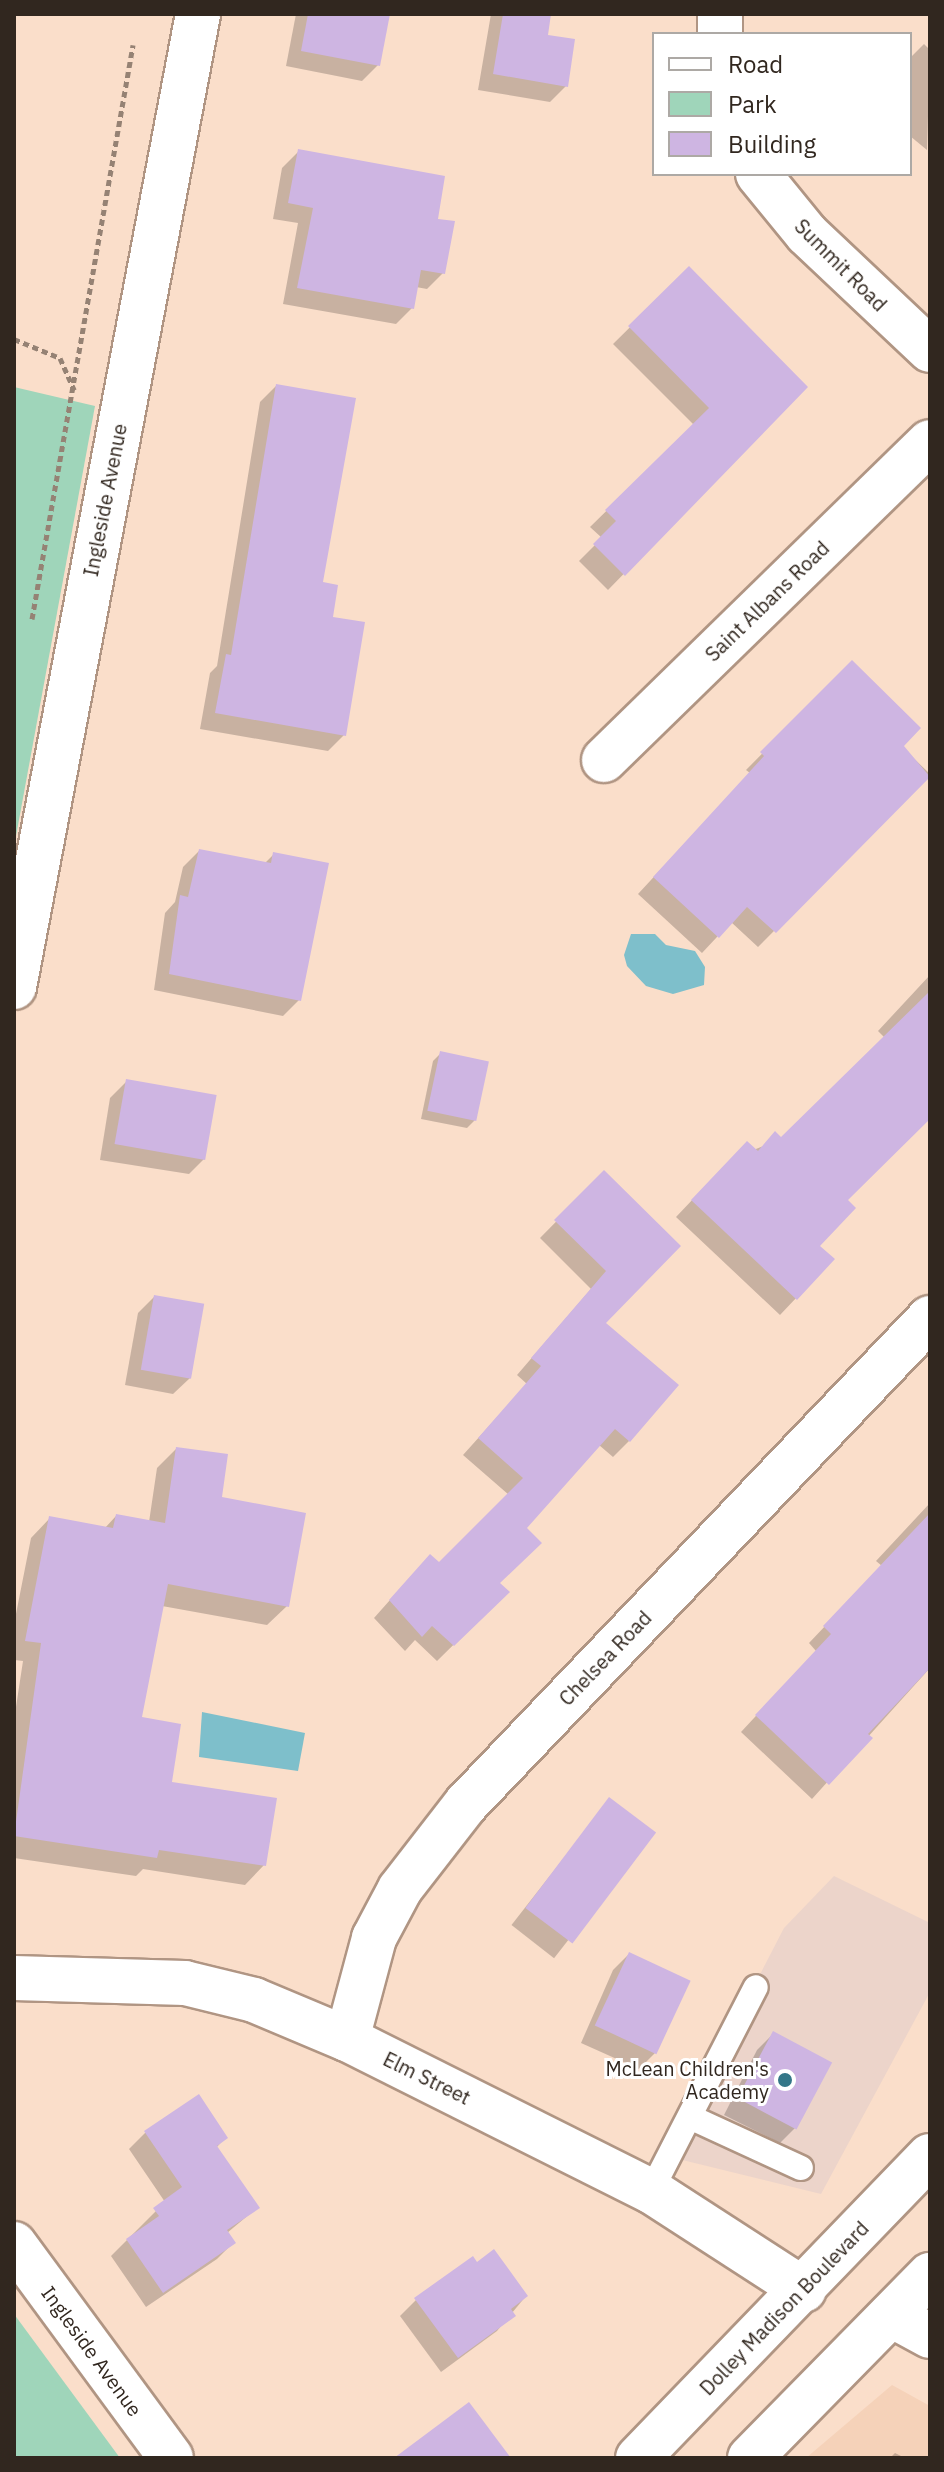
<!DOCTYPE html>
<html>
<head>
<meta charset="utf-8">
<style>
  body { margin:0 }
  #map { position:relative; width:944px; height:2472px; overflow:hidden; background:#fadeca; font-family:"IBM Plex Sans",sans-serif }
  div>[style] { position:absolute }
  [style*='--x'] { left:calc(var(--x)*1px); top:calc(var(--y)*1px); width:calc(var(--w)*1px); rotate:calc(var(--a)*1deg) }
  .built>* { inset:0; background:#f5d2b9 }
  .education>* { inset:0; background:#ecd4ca }
  .green>* { inset:0; background:#9fd5ba }
  .water>* { inset:0; background:#7ebfcb }
  .shadow>* { inset:0; background:#0003; transform-origin:0 0 }
  .building>* { inset:0; background:#ceb5e2; transform-origin:0 0 }
  .path>* { height:5px; margin-top:-2.5px; transform-origin:0; background:repeating-linear-gradient(90deg,#958274 0 6px,transparent 0 10px) }
  .roads { filter:drop-shadow(2px 0 #b09583) drop-shadow(-2px 0 #b09583) drop-shadow(0 2px #b09583) drop-shadow(0 -2px #b09583) }
  .lane>* { height:24px; margin:-12px; padding:0 12px; transform-origin:12px; border-radius:12px; background:#fff }
  .street>* { height:44px; margin:-22px; padding:0 22px; transform-origin:22px; border-radius:22px; background:#fff }
  .secondary>* { height:44px; margin:-22px; padding:0 22px; transform-origin:22px; border-radius:22px; background:#fff }
  .primary>* { height:44px; margin:-22px; padding:0 22px; transform-origin:22px; border-radius:22px; background:#fff }
  .dots>* { width:22px; height:22px; translate:-50% -50%; box-sizing:border-box; border:4px solid #fff; border-radius:50% }
  span { translate:-50% -50%; white-space:nowrap; text-align:center; line-height:1.15; -webkit-text-stroke:6px #fff; paint-order:stroke }
  .street-label { font-size:20px; color:#31271f }
  .poi-label { font-size:20px; color:#31271f }
  .right { translate:-100% -50%; text-align:right }
  .frame { position:absolute; inset:0; border:16px solid #31271f; pointer-events:none }
  .legend { position:absolute; left:652px; top:32px; width:260px; height:144px; box-sizing:border-box; background:#fff; border:2px solid #ada9a5; margin:0; padding:10px 14px; list-style:none; font-size:24px; color:#31271f }
  .legend li { display:flex; align-items:center; gap:16px; height:40px }
  .legend b { width:40px; border:2px solid #ada9a5 }
</style>
</head>
<body>
<div id="map">
  <div class="built">
    <i style="clip-path:polygon(892px 2385px,930px 2406px,930px 2458px,806px 2458px)"></i>
  </div>
  <div class="education">
    <i style="clip-path:polygon(834px 1876px,930px 1923px,930px 1992px,821px 2194px,666px 2156px,784px 1928px)"></i>
  </div>
  <div class="green">
    <i style="clip-path:polygon(14px 387px,95px 406px,14px 847px)"></i>
    <i style="clip-path:polygon(14px 2314px,120px 2458px,14px 2458px)"></i>
  </div>
  <div class="water">
    <i style="clip-path:polygon(631px 934px,655px 934px,666px 945px,695px 951px,705px 967px,704px 985px,673px 994px,646px 986px,627px 966px,624px 955px)"></i>
    <i style="clip-path:polygon(202px 1712px,305px 1733px,298px 1771px,199px 1757px)"></i>
  </div>
  <div class="shadow">
    <i style="clip-path:polygon(296px 14px,388px 14px,378px 65px,362px 81px,286px 66px)"></i>
    <i style="clip-path:polygon(491px 14px,549px 14px,546px 37px,566px 86px,550px 102px,478px 90px)"></i>
    <i style="clip-path:polygon(924px 44px,930px 50px,927px 150px,910px 136px,910px 58px)"></i>
    <i style="clip-path:polygon(298px 152px,435px 220px,443px 273px,427px 289px,416px 287px,412px 308px,396px 324px,283px 304px,298px 223px,273px 219px,282px 168px)"></i>
    <i style="clip-path:polygon(689px 269px,806px 387px,608px 590px,579px 561px,602px 538px,590px 527px,694px 425px,613px 344px)"></i>
    <i style="clip-path:polygon(276px 386px,330px 619px,344px 735px,328px 751px,200px 729px,210px 673px,217px 666px,260px 402px)"></i>
    <i style="clip-path:polygon(852px 663px,901px 746px,930px 774px,758px 947px,731px 922px,702px 953px,638px 894px,750px 773px,746px 770px)"></i>
    <i style="clip-path:polygon(199px 851px,264px 864px,274px 854px,299px 1000px,283px 1016px,154px 990px,165px 913px,175px 902px,183px 867px)"></i>
    <i style="clip-path:polygon(930px 975px,930px 1117px,845px 1200px,817px 1246px,833px 1259px,780px 1315px,676px 1217px,731px 1159px,781px 1139px,885px 1038px,878px 1031px)"></i>
    <i style="clip-path:polygon(441px 1053px,475px 1120px,467px 1128px,421px 1119px,433px 1061px)"></i>
    <i style="clip-path:polygon(126px 1082px,205px 1158px,189px 1174px,100px 1160px,110px 1098px)"></i>
    <i style="clip-path:polygon(604px 1173px,679px 1246px,603px 1323px,629px 1441px,613px 1457px,599px 1445px,524px 1528px,498px 1583px,507px 1592px,437px 1661px,415px 1640px,405px 1651px,374px 1618px,414px 1573px,439px 1565px,509px 1495px,463px 1455px,527px 1384px,517px 1375px,591px 1289px,540px 1238px)"></i>
    <i style="clip-path:polygon(154px 1297px,190px 1378px,173px 1394px,125px 1385px,138px 1313px)"></i>
    <i style="clip-path:polygon(176px 1449px,219px 1499px,287px 1606px,267px 1625px,162px 1606px,140px 1719px,170px 1784px,264px 1865px,245px 1885px,143px 1869px,136px 1876px,14px 1858px,14px 1720px,23px 1661px,14px 1660px,14px 1624px,31px 1538px,50px 1518px,104px 1529px,116px 1516px,149px 1522px,157px 1468px)"></i>
    <i style="clip-path:polygon(930px 1503px,930px 1668px,812px 1799px,741px 1732px,816px 1651px,809px 1643px,882px 1566px,876px 1561px)"></i>
    <i style="left:610px;top:1799px;width:54px;height:160px;rotate:38deg"></i>
    <i style="clip-path:polygon(629px 1954px,688px 1982px,655px 2053px,639px 2069px,581px 2043px,613px 1970px)"></i>
    <i style="clip-path:polygon(773px 2034px,830px 2063px,796px 2127px,780px 2143px,724px 2115px,757px 2050px)"></i>
    <i style="clip-path:polygon(145px 2133px,226px 2137px,216px 2148px,257px 2208px,227px 2233px,233px 2243px,217px 2259px,146px 2307px,111px 2256px,165px 2202px,129px 2149px)"></i>
    <i style="clip-path:polygon(526px 2296px,497px 2331px,441px 2372px,400px 2316px,416px 2300px)"></i>
    <i style="clip-path:polygon(895px 2453px,905px 2458px,890px 2458px)"></i>
  </div>
  <div class="building">
    <i style="clip-path:polygon(308px 14px,390px 14px,380px 66px,301px 51px)"></i>
    <i style="clip-path:polygon(503px 14px,551px 14px,548px 35px,575px 39px,568px 87px,493px 74px)"></i>
    <i style="clip-path:polygon(298px 149px,445px 176px,438px 219px,455px 221px,445px 274px,421px 270px,414px 309px,297px 288px,313px 208px,288px 203px)"></i>
    <i style="clip-path:polygon(689px 266px,808px 387px,625px 576px,593px 544px,616px 521px,605px 510px,709px 408px,628px 326px)"></i>
    <i style="clip-path:polygon(276px 384px,356px 398px,323px 582px,338px 585px,333px 617px,365px 622px,346px 736px,215px 713px,226px 654px,231px 655px)"></i>
    <i style="clip-path:polygon(852px 660px,921px 728px,904px 746px,930px 777px,776px 933px,747px 907px,719px 938px,653px 877px,764px 756px,760px 752px)"></i>
    <i style="clip-path:polygon(199px 849px,271px 863px,273px 852px,329px 863px,301px 1001px,169px 974px,180px 895px,188px 897px)"></i>
    <i style="clip-path:polygon(930px 991px,930px 1119px,848px 1200px,856px 1208px,820px 1246px,835px 1259px,797px 1300px,691px 1200px,747px 1141px,758px 1151px,775px 1131px,781px 1137px)"></i>
    <i style="left:440px;top:1051px;width:50px;height:61px;rotate:12deg"></i>
    <i style="left:126px;top:1079px;width:92px;height:66px;rotate:10deg"></i>
    <i style="clip-path:polygon(604px 1170px,681px 1246px,606px 1323px,679px 1385px,630px 1442px,615px 1429px,527px 1528px,542px 1543px,500px 1583px,510px 1592px,454px 1646px,432px 1626px,422px 1637px,389px 1600px,430px 1554px,439px 1562px,523px 1478px,478px 1438px,541px 1366px,531px 1358px,606px 1271px,554px 1220px)"></i>
    <i style="left:154px;top:1295px;width:51px;height:76px;rotate:10deg"></i>
    <i style="clip-path:polygon(176px 1447px,228px 1454px,222px 1497px,306px 1513px,289px 1607px,168px 1584px,142px 1717px,181px 1724px,172px 1782px,277px 1798px,266px 1866px,159px 1850px,157px 1858px,14px 1836px,41px 1643px,25px 1641px,49px 1516px,113px 1528px,116px 1514px,165px 1523px)"></i>
    <i style="clip-path:polygon(930px 1513px,930px 1668px,868px 1734px,873px 1738px,829px 1785px,755px 1715px,831px 1634px,823px 1626px)"></i>
    <i style="left:609px;top:1797px;width:59px;height:139px;rotate:37deg"></i>
    <i style="left:629px;top:1952px;width:68px;height:81px;rotate:25deg"></i>
    <i style="left:773px;top:2031px;width:67px;height:76px;rotate:28deg"></i>
    <i style="clip-path:polygon(199px 2094px,228px 2138px,217px 2146px,260px 2208px,227px 2230px,236px 2243px,163px 2293px,126px 2239px,159px 2216px,153px 2208px,182px 2187px,144px 2131px)"></i>
    <i style="clip-path:polygon(494px 2249px,528px 2296px,511px 2309px,516px 2316px,458px 2358px,414px 2298px,473px 2256px,477px 2262px)"></i>
    <i style="clip-path:polygon(469px 2402px,511px 2458px,394px 2458px)"></i>
  </div>
  <div class="path">
    <i style="--x:14;--y:339;--w:50;--a:22.4"></i>
    <i style="--x:60;--y:358;--w:35;--a:66"></i>
    <i style="--x:32;--y:619;--w:583;--a:-80.02"></i>
  </div>
  <div class="roads">
    <div class="lane">
      <i style="--x:690;--y:2117;--w:122;--a:24.7"></i>
      <i style="--x:651;--y:2191;--w:229;--a:-62.8"></i>
    </div>
    <div class="street">
      <i style="--x:720;--y:34;--w:20;--a:-90"></i>
      <i style="--x:758;--y:174;--w:77;--a:50.8"></i>
      <i style="--x:807;--y:234;--w:169;--a:43.3"></i>
      <i style="--x:604;--y:760;--w:455;--a:-44.3"></i>
      <i style="--x:14;--y:987;--w:990;--a:-79.29"></i>
      <i style="--x:14;--y:1978;--w:171;--a:1.7"></i>
      <i style="--x:185;--y:1983;--w:71;--a:13.8"></i>
      <i style="--x:254;--y:2000;--w:101;--a:22.8"></i>
      <i style="--x:347;--y:2039;--w:340;--a:26.6"></i>
      <i style="--x:651;--y:2191;--w:182;--a:32.9"></i>
      <i style="--x:347;--y:2039;--w:105;--a:-75"></i>
      <i style="--x:374;--y:1938;--w:55;--a:-62"></i>
      <i style="--x:400;--y:1889;--w:108;--a:-52.2"></i>
      <i style="--x:466;--y:1804;--w:672;--a:-46.33"></i>
      <i style="--x:14;--y:2244;--w:265;--a:53.7"></i>
    </div>
    <div class="secondary">
      <i style="--x:891;--y:2315;--w:44;--a:28.3"></i>
    </div>
    <div class="primary">
      <i style="--x:638;--y:2458;--w:420;--a:-46"></i>
      <i style="--x:750;--y:2458;--w:257;--a:-45.5"></i>
    </div>
  </div>
  <div class="dots">
    <i style="left:785px;top:2080px;background:#347788"></i>
  </div>
  <div class="street-label">
    <span style="left:841px;top:265px;rotate:45deg">Summit Road</span>
    <span style="left:105px;top:500px;rotate:-79deg">Ingleside Avenue</span>
    <span style="left:767px;top:601px;rotate:-44deg">Saint Albans Road</span>
    <span style="left:605px;top:1658px;rotate:-46deg">Chelsea Road</span>
    <span style="left:427px;top:2078px;rotate:26deg">Elm Street</span>
    <span style="left:784px;top:2308px;rotate:-46deg">Dolley Madison Boulevard</span>
    <span style="left:92px;top:2351px;rotate:54deg">Ingleside Avenue</span>
  </div>
  <div class="poi-label">
    <span class="right" style="left:769px;top:2080px">McLean Children's<br>Academy</span>
  </div>
  <div class="frame"></div>
  <ul class="legend">
  <li><b style="height:10px;background:#fff"></b>Road</li>
  <li><b style="height:22px;background:#9fd5ba"></b>Park</li>
  <li><b style="height:22px;background:#ceb5e2"></b>Building</li>
  </ul>
</div>
</body>
</html>
